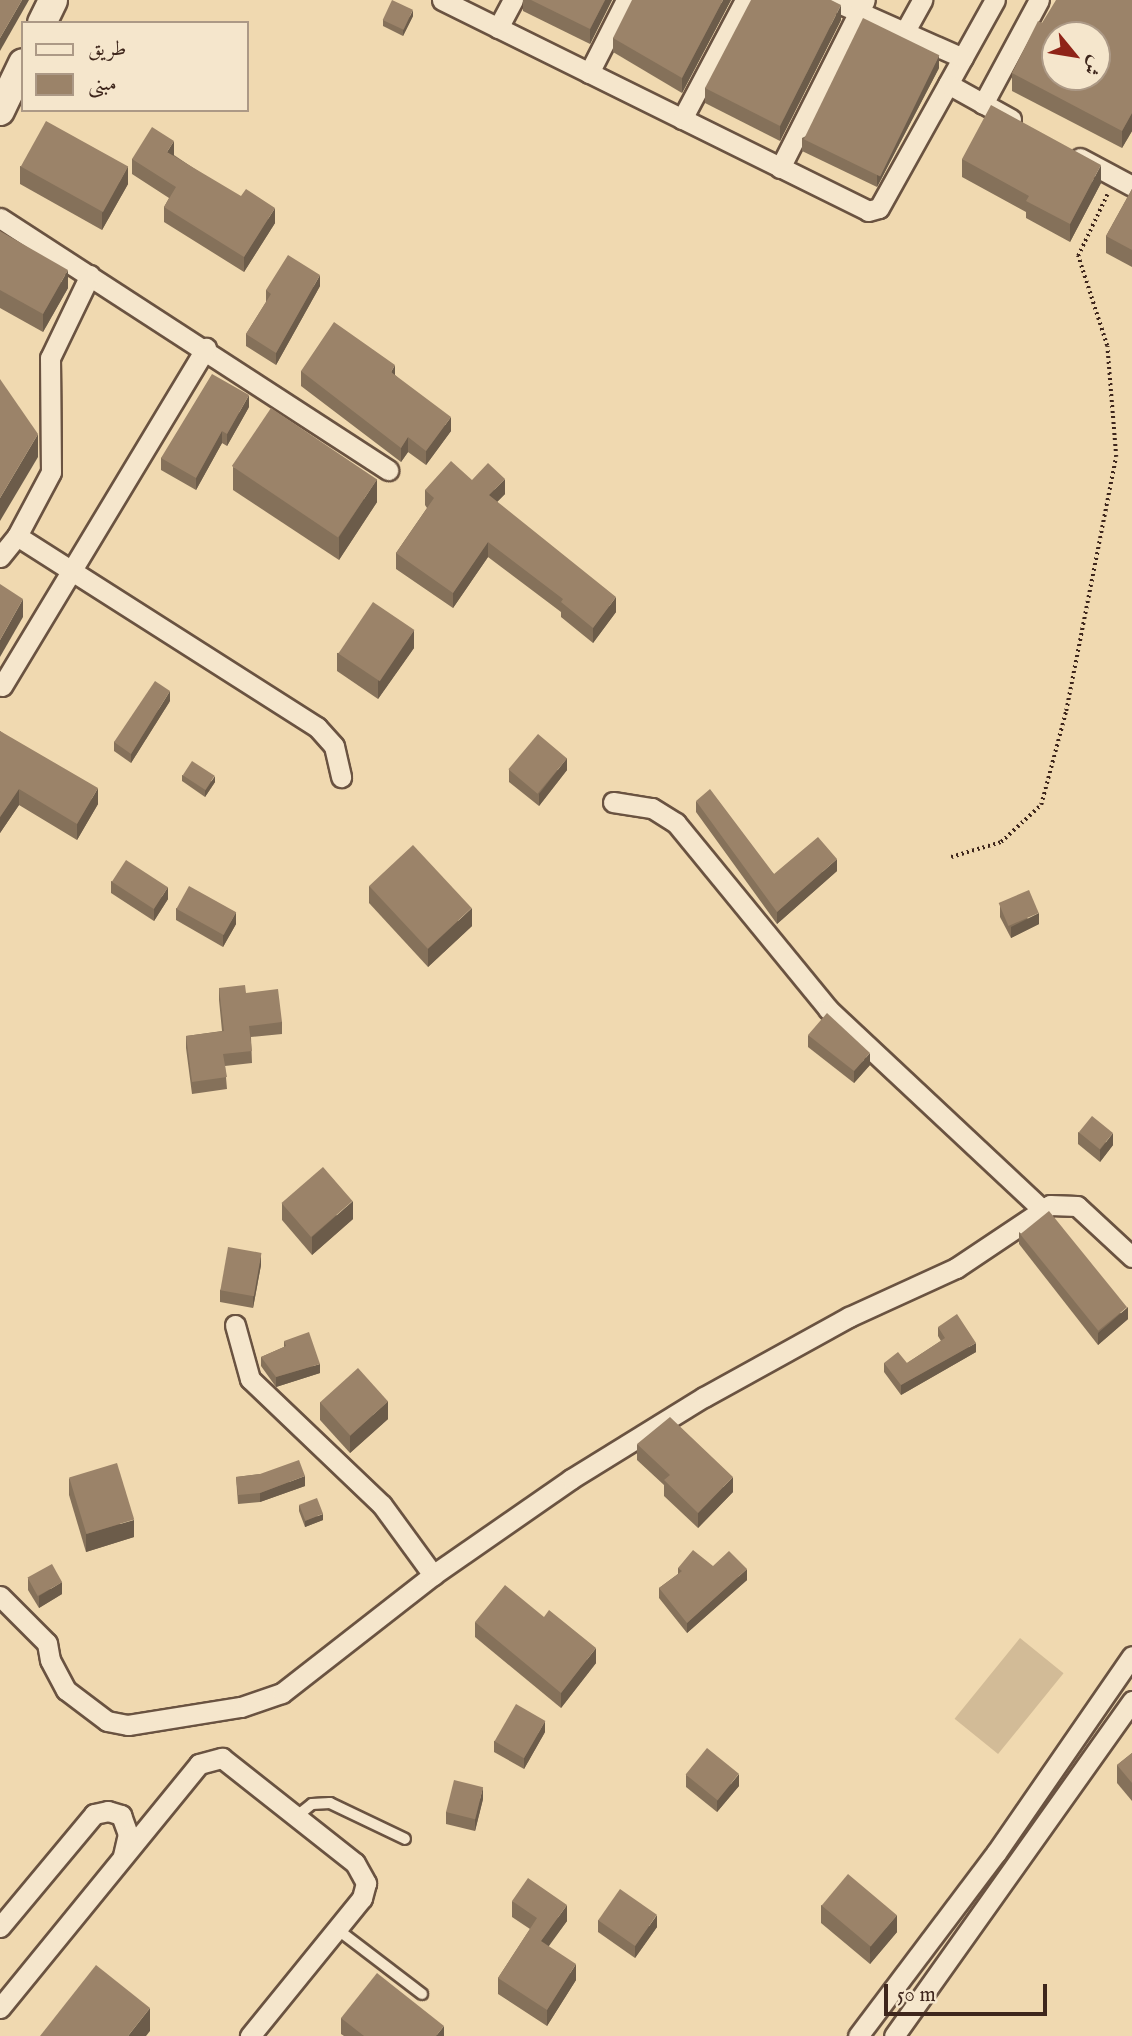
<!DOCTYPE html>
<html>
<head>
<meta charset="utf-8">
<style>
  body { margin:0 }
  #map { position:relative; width:1132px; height:2036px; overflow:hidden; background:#f0d9b0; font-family:"IM FELL English",Amiri,serif }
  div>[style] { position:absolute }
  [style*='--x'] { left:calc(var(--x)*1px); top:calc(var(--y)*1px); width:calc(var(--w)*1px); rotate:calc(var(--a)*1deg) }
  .green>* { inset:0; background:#d2bb97; transform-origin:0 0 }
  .path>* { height:3.5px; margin-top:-1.75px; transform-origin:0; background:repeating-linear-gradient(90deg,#3e261c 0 2px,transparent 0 5.5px) }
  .roads { filter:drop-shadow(2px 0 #6a5341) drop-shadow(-2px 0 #6a5341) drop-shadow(0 2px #6a5341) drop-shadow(0 -2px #6a5341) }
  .service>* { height:10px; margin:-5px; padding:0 5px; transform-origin:5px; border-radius:5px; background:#f5e6cc }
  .minor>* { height:19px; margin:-9.5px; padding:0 9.5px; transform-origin:9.5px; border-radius:9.5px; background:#f5e6cc }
  .secondary>* { height:28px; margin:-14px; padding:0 14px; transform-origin:14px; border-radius:14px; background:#f5e6cc }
  .wall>* { inset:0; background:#85715a }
  .shaded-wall>* { inset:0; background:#6c5c4a }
  .building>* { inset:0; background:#9b8369; transform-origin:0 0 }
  span { translate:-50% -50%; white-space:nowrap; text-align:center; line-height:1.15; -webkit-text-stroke:5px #f5e6cc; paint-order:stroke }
  .legend { position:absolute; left:21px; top:21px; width:228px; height:91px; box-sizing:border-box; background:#f5e6cc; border:2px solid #ac9986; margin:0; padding:9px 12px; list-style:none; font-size:21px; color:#3e261c }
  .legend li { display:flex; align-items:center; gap:14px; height:35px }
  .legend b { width:35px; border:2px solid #ac9986 }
  .north { position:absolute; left:1041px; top:21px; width:70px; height:70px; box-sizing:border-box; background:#f5e6cc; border:2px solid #ac9986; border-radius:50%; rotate:120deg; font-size:19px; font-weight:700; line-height:28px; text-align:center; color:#3e261c }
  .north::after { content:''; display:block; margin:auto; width:24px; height:32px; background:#8f2418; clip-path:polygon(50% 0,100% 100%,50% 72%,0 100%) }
  .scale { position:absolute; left:884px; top:1984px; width:163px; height:32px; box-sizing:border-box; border:4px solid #3e261c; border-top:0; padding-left:9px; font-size:21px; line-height:24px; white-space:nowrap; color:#3e261c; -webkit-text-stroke:5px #f5e6cc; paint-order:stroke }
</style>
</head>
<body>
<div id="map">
  <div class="green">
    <i style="left:1020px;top:1638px;width:56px;height:104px;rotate:39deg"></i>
  </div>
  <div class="path">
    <i style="--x:951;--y:857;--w:52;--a:-16.7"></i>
    <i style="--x:1001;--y:842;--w:54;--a:-42.8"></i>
    <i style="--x:1041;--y:805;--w:97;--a:-75.1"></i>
    <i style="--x:1066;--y:711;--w:259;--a:-78.9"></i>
    <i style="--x:1116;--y:457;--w:111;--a:-94.6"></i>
    <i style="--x:1107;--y:346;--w:95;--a:-107.9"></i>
    <i style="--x:1078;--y:256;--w:68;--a:-64.6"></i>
  </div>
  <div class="roads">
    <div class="service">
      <i style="--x:297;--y:1816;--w:19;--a:-39"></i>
      <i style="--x:312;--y:1804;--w:18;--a:-3"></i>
      <i style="--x:330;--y:1803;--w:83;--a:25.6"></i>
      <i style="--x:337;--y:1929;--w:107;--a:37.4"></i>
    </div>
    <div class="minor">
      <i style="--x:442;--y:0;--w:475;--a:26.3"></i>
      <i style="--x:868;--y:211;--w:11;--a:-15"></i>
      <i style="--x:879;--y:208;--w:238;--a:-60.9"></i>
      <i style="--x:832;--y:0;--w:143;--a:23.9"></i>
      <i style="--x:498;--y:28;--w:32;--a:-62"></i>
      <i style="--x:904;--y:33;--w:38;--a:-61"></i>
      <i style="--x:589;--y:73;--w:82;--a:-63.1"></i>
      <i style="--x:948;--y:84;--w:72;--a:29.1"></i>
      <i style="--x:983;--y:104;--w:118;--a:-61.7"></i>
      <i style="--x:682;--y:119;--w:135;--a:-62.1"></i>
      <i style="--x:1080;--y:158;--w:59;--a:28.3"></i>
      <i style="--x:780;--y:168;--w:188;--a:-63.2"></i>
      <i style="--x:0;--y:218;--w:463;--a:33"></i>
      <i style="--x:17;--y:536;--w:356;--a:32.5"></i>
      <i style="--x:317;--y:727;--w:25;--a:48"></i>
      <i style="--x:334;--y:746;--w:32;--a:77"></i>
      <i style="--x:0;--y:557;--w:27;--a:-51"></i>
      <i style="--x:17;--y:536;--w:72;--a:-62"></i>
      <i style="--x:51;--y:472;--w:114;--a:-90.5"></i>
      <i style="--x:50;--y:358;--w:92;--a:-64.3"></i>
      <i style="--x:2;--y:686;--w:395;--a:-58.9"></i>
      <i style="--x:613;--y:802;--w:39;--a:9"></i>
      <i style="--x:652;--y:808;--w:28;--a:32"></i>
      <i style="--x:676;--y:823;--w:240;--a:50.7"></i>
      <i style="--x:828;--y:1009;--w:294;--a:43.1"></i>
      <i style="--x:235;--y:1325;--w:56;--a:74.5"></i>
      <i style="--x:250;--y:1379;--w:182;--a:43.7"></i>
      <i style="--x:382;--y:1505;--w:87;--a:53.9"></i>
      <i style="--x:0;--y:1596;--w:66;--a:45"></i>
      <i style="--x:47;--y:1643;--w:17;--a:80"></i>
      <i style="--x:50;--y:1660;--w:34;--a:62"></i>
      <i style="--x:66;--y:1690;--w:51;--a:37.1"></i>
      <i style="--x:107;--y:1721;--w:21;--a:11"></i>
      <i style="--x:128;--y:1725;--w:114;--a:-9.1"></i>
      <i style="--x:241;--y:1707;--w:43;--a:-18.9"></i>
      <i style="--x:282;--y:1693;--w:192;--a:-38"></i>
      <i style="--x:433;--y:1575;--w:168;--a:-34.8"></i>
      <i style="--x:571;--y:1479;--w:156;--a:-31.7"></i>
      <i style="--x:704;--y:1397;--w:166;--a:-28.9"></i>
      <i style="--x:849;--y:1317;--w:118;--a:-24.6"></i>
      <i style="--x:956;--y:1268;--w:113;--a:-33.8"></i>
      <i style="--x:1050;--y:1205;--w:27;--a:2"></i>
      <i style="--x:1077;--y:1206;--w:75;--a:42.8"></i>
      <i style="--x:0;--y:1927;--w:147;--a:-50.2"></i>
      <i style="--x:94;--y:1814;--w:14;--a:-12"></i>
      <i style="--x:108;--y:1811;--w:14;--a:17"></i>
      <i style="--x:121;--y:1815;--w:20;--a:70"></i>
      <i style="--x:128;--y:1834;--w:23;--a:103"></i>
      <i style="--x:0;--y:2008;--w:315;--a:-50.8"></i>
      <i style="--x:199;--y:1764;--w:24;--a:-15"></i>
      <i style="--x:222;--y:1758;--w:169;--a:38.3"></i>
      <i style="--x:355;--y:1863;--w:23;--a:61"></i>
      <i style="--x:366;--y:1883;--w:16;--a:105"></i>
      <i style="--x:362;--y:1898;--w:178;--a:129.1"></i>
      <i style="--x:858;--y:2036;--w:229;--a:-53"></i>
      <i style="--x:996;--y:1853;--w:239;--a:-55.4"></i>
      <i style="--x:894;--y:2036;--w:411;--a:-54.6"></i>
    </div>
    <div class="secondary">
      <i style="--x:42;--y:23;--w:25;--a:-64"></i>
      <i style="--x:0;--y:111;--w:53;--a:-64.4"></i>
    </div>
  </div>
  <div class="wall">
    <i style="clip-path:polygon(523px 0,612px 0,590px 44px,523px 11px)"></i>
    <i style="clip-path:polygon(731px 0,682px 93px,613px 52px,613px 38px)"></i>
    <i style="clip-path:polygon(1132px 0,1132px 131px,1122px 148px,1012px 91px,1012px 73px,1042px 23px)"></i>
    <i style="clip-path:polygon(413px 16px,403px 36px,383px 26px,383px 20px)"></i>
    <i style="clip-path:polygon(841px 20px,780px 141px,705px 103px,705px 88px)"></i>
    <i style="clip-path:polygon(939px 68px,877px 187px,802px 151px,802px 138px)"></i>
    <i style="clip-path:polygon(174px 155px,275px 223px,244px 272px,164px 222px,164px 207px,169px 198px,132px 174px,132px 159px)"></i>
    <i style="clip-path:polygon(962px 159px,1101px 183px,1070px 242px,1026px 218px,1026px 212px,962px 177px)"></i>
    <i style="clip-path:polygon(20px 166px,128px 184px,102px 230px,20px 184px)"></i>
    <i style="clip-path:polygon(1132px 189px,1132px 267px,1106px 253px,1106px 236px)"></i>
    <i style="clip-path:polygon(0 231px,68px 288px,43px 332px,0 308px)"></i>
    <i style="clip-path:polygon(320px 286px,276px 365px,246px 346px,246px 334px,266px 302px,266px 290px)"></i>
    <i style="clip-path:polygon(301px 371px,395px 375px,451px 431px,426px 465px,408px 452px,401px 462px,301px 386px)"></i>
    <i style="clip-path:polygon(249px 407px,227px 446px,222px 443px,196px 490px,161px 470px,161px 458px)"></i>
    <i style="clip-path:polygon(233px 467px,377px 502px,339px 560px,233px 490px)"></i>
    <i style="clip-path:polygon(472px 480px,505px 494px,497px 502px,616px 612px,593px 643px,561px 617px,561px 612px,488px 557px,453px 608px,396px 569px,396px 553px,427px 508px,425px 505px,425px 490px)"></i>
    <i style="clip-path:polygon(414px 648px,378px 699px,337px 671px,337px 653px)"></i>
    <i style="clip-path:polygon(170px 701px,131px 763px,114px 751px,114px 742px)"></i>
    <i style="clip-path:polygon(0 731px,98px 804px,77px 840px,19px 805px,0 833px)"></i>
    <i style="clip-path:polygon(509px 770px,567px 770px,539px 806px,509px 782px)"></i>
    <i style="clip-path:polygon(182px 775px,215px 782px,205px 797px,182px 781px)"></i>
    <i style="clip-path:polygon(696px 801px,774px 874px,837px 871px,777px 924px,696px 812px)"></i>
    <i style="clip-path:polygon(111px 881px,168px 899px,154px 921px,111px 893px)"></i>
    <i style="clip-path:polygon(369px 886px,472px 926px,428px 967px,369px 903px)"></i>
    <i style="clip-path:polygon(1000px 905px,1039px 924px,1011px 938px,1000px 917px)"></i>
    <i style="clip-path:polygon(176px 908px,236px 924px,223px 947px,176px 920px)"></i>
    <i style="clip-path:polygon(219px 988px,246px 993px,282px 1022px,282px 1034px,251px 1037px,252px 1063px,225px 1066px,227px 1089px,192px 1094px,186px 1048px,186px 1036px,222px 1031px,219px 1000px)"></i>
    <i style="clip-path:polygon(808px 1035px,870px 1065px,854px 1083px,808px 1047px)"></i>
    <i style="clip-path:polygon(1078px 1132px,1113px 1145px,1100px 1162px,1078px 1144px)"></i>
    <i style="clip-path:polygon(282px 1203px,353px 1219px,312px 1255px,282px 1220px)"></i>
    <i style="clip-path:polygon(1019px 1232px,1128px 1319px,1098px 1345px,1019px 1244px)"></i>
    <i style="clip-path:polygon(261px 1265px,253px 1308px,220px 1302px,220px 1290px)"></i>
    <i style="clip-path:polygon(938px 1327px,976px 1352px,901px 1395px,884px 1372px,884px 1363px,907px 1363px,941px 1341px,938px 1336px)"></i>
    <i style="clip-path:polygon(284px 1341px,320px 1373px,276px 1387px,261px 1366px,261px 1357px,284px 1347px)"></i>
    <i style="clip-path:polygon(320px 1402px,388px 1419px,350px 1453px,320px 1420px)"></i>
    <i style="clip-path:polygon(637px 1444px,733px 1492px,698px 1528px,664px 1496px,664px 1485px,637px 1460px)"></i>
    <i style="clip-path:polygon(260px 1474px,305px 1486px,260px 1502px,238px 1504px,236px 1477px)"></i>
    <i style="clip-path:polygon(69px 1478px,134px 1537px,86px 1552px,69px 1495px)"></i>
    <i style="clip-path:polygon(299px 1505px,323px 1520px,305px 1527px,299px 1511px)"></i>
    <i style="clip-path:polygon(713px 1566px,747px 1580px,687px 1633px,659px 1598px,659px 1588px,678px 1574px,678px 1568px)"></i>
    <i style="clip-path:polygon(28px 1578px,62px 1594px,39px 1608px,28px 1590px)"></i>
    <i style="clip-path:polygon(475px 1622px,596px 1663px,561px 1708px,475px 1637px)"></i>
    <i style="clip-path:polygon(545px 1732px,524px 1769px,494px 1752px,494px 1741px)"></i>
    <i style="clip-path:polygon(1132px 1753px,1132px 1801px,1117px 1783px,1117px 1765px)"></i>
    <i style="clip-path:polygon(686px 1775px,739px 1786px,717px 1812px,686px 1787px)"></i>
    <i style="clip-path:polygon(483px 1799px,475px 1831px,446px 1824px,446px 1812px)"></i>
    <i style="clip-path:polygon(512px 1901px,567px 1921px,548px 1946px,576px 1980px,547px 2026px,498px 1994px,498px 1978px,530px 1929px,512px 1917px)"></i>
    <i style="clip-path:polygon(821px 1905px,897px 1932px,870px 1964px,821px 1923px)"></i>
    <i style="clip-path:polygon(598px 1920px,657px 1927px,635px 1958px,598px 1932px)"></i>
    <i style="clip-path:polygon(341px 2018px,444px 2036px,344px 2036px,341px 2034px)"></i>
  </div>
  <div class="shaded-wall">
    <i style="clip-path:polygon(22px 0,29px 0,0 51px,0 38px)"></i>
    <i style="clip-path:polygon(605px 0,612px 0,590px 44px,590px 29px)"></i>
    <i style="clip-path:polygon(723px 0,731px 0,682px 93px,682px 78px)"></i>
    <i style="clip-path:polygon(841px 5px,841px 20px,780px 141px,780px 126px)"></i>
    <i style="clip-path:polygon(413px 10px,413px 16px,403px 36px,403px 30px)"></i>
    <i style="clip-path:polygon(939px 55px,939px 68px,877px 187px,877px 173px)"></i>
    <i style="clip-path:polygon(1132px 113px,1132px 131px,1122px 148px,1122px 131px)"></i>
    <i style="clip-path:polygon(174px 141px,174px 155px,167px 166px,167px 152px)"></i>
    <i style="clip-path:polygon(1101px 165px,1101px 183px,1070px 242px,1070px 224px)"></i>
    <i style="clip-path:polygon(128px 166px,128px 184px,102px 230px,102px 213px)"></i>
    <i style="clip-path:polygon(275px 208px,275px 223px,244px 272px,244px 257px)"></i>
    <i style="clip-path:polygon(68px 270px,68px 288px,43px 332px,43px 314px)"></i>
    <i style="clip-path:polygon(320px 275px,320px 286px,276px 365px,276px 353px)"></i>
    <i style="clip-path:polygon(395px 365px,395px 380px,391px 372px)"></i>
    <i style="clip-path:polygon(249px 395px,249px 407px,227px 446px,227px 434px)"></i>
    <i style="clip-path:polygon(451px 417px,451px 431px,426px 465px,426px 451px)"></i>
    <i style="clip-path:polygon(222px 431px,222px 443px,196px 490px,196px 478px)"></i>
    <i style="clip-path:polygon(38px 434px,38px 457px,0 521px,0 498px)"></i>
    <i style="clip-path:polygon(408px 437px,408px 452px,401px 462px,401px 448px)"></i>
    <i style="clip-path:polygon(377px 479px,377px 502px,339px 560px,339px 537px)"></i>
    <i style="clip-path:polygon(505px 479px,505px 494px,489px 510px,489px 495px)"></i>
    <i style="clip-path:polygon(488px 542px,488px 557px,453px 608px,453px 593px)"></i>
    <i style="clip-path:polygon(616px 597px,616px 612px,593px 643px,593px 628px)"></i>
    <i style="clip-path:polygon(23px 599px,23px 617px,0 657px,0 640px)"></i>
    <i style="clip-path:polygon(414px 630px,414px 648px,378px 699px,378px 681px)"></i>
    <i style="clip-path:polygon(170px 691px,170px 701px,131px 763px,131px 754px)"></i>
    <i style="clip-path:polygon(567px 758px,567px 770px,539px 806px,539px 794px)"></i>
    <i style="clip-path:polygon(215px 776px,215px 782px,205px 797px,205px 791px)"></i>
    <i style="clip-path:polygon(98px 788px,98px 804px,77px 840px,77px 824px)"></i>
    <i style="clip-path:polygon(19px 789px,19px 805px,0 833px,0 817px)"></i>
    <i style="clip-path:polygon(837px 859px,837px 871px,777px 924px,777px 912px)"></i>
    <i style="clip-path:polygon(168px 887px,168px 899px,154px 921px,154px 909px)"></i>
    <i style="clip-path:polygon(472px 908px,472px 926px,428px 967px,428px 949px)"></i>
    <i style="clip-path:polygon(236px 912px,236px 924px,223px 947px,223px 935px)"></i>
    <i style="clip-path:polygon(1039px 913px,1039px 924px,1011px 938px,1011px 927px)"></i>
    <i style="clip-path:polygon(870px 1053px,870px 1065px,854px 1083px,854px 1071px)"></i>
    <i style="clip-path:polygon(1113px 1133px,1113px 1145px,1100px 1162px,1100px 1150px)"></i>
    <i style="clip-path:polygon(353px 1201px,353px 1219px,312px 1255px,312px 1237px)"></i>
    <i style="clip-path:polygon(261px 1253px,261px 1265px,253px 1308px,253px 1296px)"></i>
    <i style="clip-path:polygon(1128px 1307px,1128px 1319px,1098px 1345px,1098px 1333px)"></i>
    <i style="clip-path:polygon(976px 1343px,976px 1352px,901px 1395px,901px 1385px)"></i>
    <i style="clip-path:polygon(320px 1364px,320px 1373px,276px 1387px,276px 1377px)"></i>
    <i style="clip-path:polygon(388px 1401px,388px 1419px,350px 1453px,350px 1436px)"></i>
    <i style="clip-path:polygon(305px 1476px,305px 1486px,260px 1502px,260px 1493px)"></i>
    <i style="clip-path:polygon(733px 1477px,733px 1492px,698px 1528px,698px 1513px)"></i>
    <i style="clip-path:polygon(323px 1514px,323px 1520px,305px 1527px,305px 1521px)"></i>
    <i style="clip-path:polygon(134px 1520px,134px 1537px,86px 1552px,86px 1534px)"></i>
    <i style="clip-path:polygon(747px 1569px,747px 1580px,687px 1633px,687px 1623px)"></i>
    <i style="clip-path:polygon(62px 1582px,62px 1594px,39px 1608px,39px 1596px)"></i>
    <i style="clip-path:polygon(596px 1648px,596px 1663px,561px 1708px,561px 1693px)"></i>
    <i style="clip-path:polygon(545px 1721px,545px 1732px,524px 1769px,524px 1758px)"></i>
    <i style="clip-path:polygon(739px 1774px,739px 1786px,717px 1812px,717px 1801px)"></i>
    <i style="clip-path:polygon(483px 1787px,483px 1799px,475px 1831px,475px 1819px)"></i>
    <i style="clip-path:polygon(567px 1905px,567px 1921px,541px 1957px,541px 1941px)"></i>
    <i style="clip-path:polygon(657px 1915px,657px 1927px,635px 1958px,635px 1946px)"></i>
    <i style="clip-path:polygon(897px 1915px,897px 1932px,870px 1964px,870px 1946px)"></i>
    <i style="clip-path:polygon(576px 1964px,576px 1980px,547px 2026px,547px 2010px)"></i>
    <i style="clip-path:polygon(150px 2008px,150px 2031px,146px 2036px,128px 2036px)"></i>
    <i style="clip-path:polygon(444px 2026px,444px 2036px,436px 2036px)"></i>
  </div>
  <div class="building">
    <i style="clip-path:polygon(0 0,22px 0,0 38px)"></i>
    <i style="left:392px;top:0;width:23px;height:22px;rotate:25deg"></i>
    <i style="clip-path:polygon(531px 0,605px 0,590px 29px)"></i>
    <i style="clip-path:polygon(632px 0,723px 0,682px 78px,613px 38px)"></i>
    <i style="clip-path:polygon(751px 0,831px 0,841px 5px,780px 126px,705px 88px)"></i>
    <i style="clip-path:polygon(evenodd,1056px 0,1132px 0,1132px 113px,1122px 131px,1012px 73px,1038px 21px,1042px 23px,1056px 0,1055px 35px,1097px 35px,1097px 77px,1055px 77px,1055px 35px)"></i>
    <i style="left:863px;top:18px;width:85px;height:135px;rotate:26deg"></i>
    <i style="clip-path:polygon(991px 105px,1101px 165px,1070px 224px,1026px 201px,1029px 196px,962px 159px)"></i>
    <i style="left:46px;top:121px;width:94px;height:52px;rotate:29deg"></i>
    <i style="clip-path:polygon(152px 127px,174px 141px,167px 152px,241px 196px,246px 189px,275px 208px,244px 257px,164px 207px,176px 187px,132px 159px)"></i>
    <i style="clip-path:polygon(1132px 189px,1132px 250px,1106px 236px)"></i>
    <i style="clip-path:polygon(0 231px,68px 270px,43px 314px,0 290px)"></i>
    <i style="clip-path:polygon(288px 255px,320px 275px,276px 353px,246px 334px,271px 294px,266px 290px)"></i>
    <i style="clip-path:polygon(334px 322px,395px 365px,391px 372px,451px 417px,426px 451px,408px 437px,401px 448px,301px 371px)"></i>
    <i style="clip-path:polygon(212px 374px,249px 395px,227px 434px,222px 431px,196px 478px,161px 458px)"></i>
    <i style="clip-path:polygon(0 379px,38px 434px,0 498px)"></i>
    <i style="left:271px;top:408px;width:128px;height:70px;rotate:34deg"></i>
    <i style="clip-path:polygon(451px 461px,472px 480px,488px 463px,505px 479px,489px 495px,616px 597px,593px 628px,561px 602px,563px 599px,488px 542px,453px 593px,396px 553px,434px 498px,425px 490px)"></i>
    <i style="clip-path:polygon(0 584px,23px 599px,0 640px)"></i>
    <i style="left:373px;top:602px;width:50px;height:62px;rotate:34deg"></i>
    <i style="clip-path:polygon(155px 681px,170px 691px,131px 754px,114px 742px)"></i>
    <i style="clip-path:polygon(0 731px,98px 788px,77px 824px,19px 789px,0 817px)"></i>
    <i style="left:538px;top:734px;width:38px;height:46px;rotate:40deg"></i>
    <i style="left:192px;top:761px;width:27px;height:17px;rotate:33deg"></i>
    <i style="clip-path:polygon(710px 789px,774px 874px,818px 837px,837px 859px,777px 912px,696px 801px)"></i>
    <i style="left:413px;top:845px;width:86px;height:60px;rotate:47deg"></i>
    <i style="left:126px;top:860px;width:50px;height:26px;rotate:33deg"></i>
    <i style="left:189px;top:886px;width:54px;height:26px;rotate:29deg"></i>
    <i style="left:1029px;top:890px;width:25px;height:33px;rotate:67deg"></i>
    <i style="clip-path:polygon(245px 985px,246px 993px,278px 989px,282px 1022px,249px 1026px,252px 1051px,223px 1054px,227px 1077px,192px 1082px,186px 1036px,224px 1031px,219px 988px)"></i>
    <i style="clip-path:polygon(827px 1013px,870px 1053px,854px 1071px,808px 1035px)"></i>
    <i style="left:1092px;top:1116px;width:27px;height:21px;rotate:39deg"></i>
    <i style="left:323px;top:1167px;width:45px;height:55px;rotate:49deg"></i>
    <i style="left:1049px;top:1211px;width:124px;height:37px;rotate:51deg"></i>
    <i style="left:228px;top:1247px;width:34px;height:44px;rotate:10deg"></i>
    <i style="clip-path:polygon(957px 1314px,976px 1343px,901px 1385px,884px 1363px,898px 1352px,907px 1363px,945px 1338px,938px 1327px)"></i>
    <i style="clip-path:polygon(309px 1332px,320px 1364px,276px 1377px,261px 1357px,286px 1346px,284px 1341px)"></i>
    <i style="left:358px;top:1368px;width:45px;height:51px;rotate:48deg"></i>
    <i style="clip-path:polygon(670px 1417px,733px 1477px,698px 1513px,664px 1480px,670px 1475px,637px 1444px)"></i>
    <i style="clip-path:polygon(299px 1460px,305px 1476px,260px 1493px,238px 1495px,236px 1477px,260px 1474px)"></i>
    <i style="left:117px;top:1463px;width:59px;height:50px;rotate:73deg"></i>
    <i style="left:317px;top:1498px;width:17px;height:19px;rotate:69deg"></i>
    <i style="clip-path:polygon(693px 1550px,713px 1566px,729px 1551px,747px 1569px,687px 1623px,659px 1588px,682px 1571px,678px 1568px)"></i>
    <i style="left:52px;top:1564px;width:21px;height:28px;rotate:61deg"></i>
    <i style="clip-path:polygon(505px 1585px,544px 1617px,549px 1610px,596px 1648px,561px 1693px,475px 1622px)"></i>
    <i style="left:516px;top:1704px;width:34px;height:43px;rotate:30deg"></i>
    <i style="left:707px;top:1748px;width:41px;height:34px;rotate:39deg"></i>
    <i style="clip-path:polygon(1132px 1753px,1132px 1783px,1117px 1765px)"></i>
    <i style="left:454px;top:1780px;width:30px;height:33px;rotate:14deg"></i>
    <i style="left:848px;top:1874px;width:64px;height:41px;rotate:40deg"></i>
    <i style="clip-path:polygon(528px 1878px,567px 1905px,541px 1941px,576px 1964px,547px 2010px,498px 1978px,537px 1918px,512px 1901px)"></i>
    <i style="left:620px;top:1889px;width:45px;height:38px;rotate:35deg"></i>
    <i style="clip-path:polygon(96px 1965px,150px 2008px,128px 2036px,40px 2036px)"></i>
    <i style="clip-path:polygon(377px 1973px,444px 2026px,436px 2036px,364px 2036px,341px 2018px)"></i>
  </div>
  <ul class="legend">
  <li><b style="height:9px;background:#f5e6cc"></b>طريق</li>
  <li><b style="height:19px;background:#9b8369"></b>مبنى</li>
  </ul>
  <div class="north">ش</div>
  <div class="scale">50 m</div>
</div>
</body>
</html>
